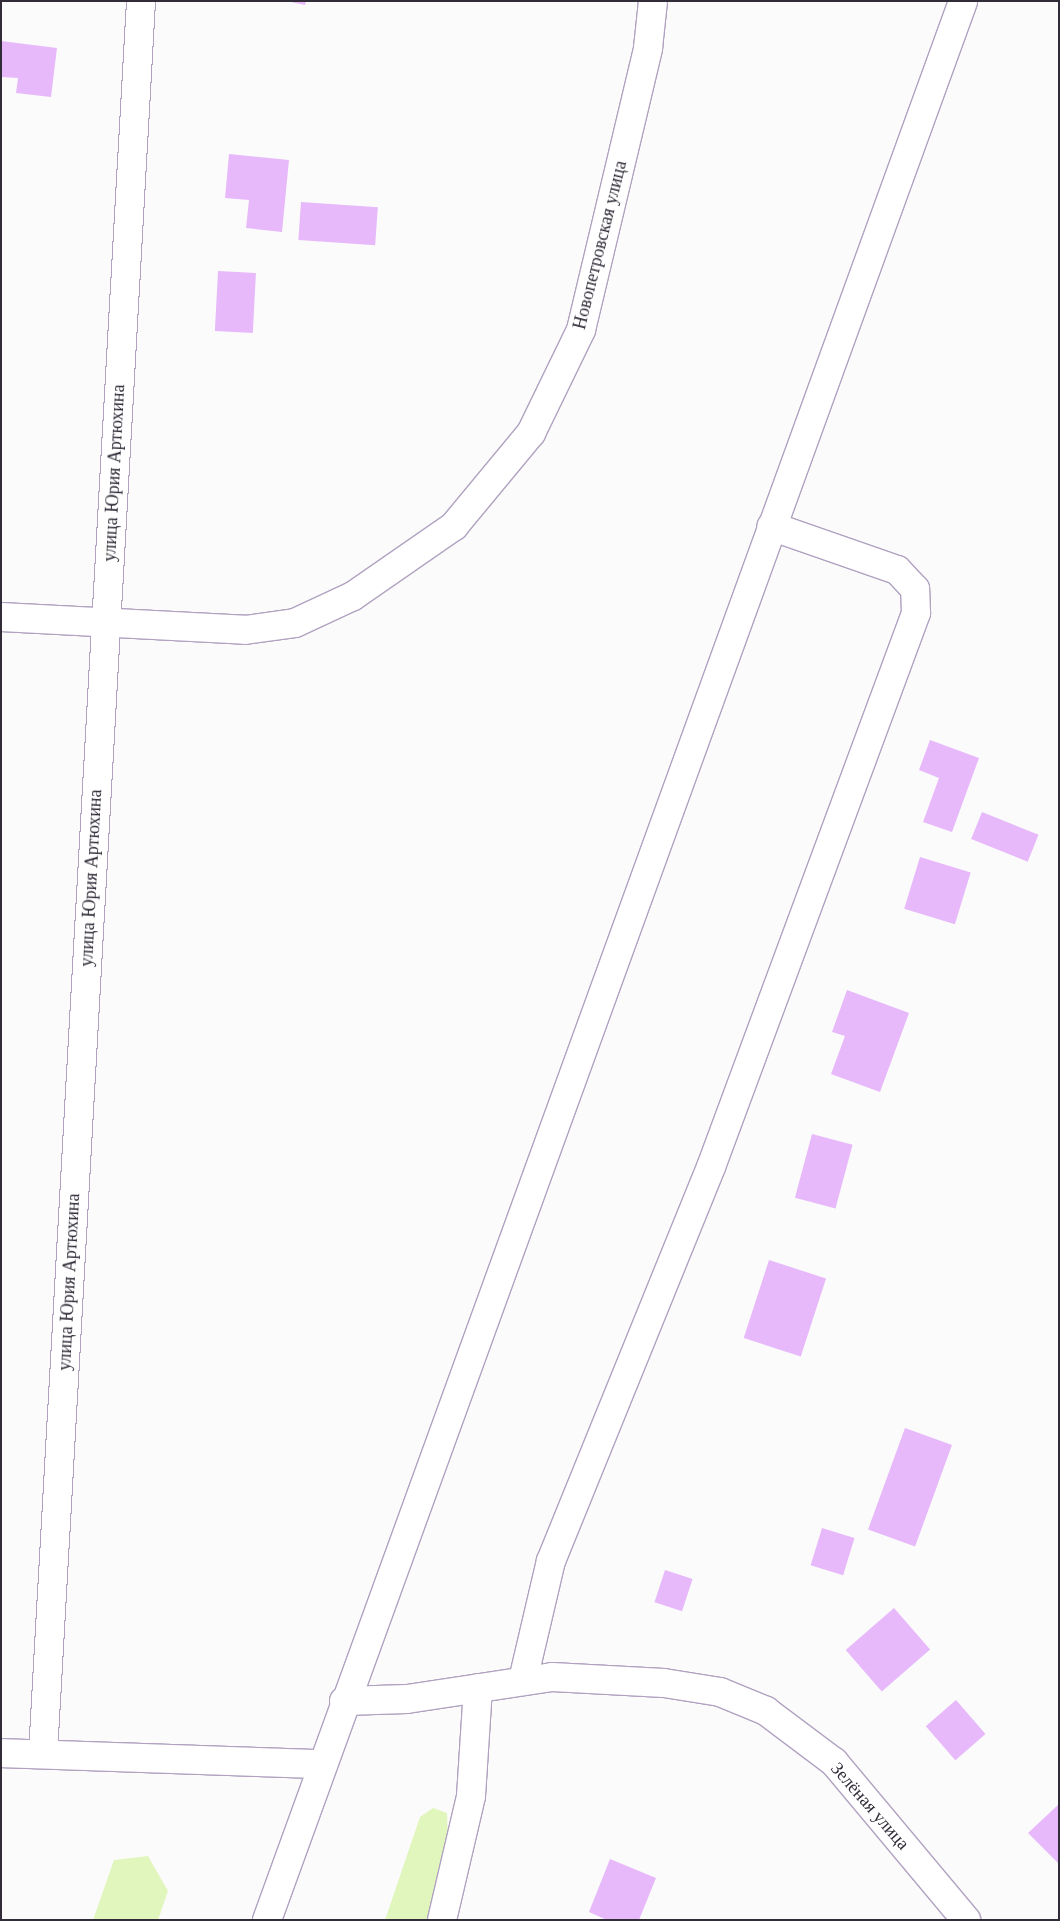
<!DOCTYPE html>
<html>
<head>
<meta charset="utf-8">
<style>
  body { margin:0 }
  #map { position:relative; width:1060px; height:1921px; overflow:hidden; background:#fbfbfb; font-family:"Times New Roman",serif }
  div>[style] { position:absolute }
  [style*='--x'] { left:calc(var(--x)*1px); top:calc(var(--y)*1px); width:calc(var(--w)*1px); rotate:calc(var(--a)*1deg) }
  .green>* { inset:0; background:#e1f6bd }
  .building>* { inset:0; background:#e7b9fa; transform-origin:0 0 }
  .roads { filter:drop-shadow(1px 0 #b0a2c0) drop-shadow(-1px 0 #b0a2c0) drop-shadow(0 1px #b0a2c0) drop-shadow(0 -1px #b0a2c0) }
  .minor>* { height:28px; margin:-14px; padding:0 14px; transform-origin:14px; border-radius:14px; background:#fff }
  .highway>* { height:28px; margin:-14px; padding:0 14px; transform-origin:14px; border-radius:14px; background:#fff }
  span { translate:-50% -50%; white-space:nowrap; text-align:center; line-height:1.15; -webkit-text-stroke:4px #fff; paint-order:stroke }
  .street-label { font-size:18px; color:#312c38 }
  .frame { position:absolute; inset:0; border:2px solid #312c38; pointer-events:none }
</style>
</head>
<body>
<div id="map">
  <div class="green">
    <i style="clip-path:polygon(433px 1808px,447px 1813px,448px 1841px,427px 1920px,385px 1920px,420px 1817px)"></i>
    <i style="clip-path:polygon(148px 1856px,168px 1891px,158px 1920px,93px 1920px,114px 1860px)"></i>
  </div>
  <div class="building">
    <i style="clip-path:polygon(286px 1px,306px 1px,305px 5px)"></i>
    <i style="clip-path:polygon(1px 41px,57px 48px,51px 97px,16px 93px,18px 78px,1px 77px)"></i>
    <i style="clip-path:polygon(229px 154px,289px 160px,282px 232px,246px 228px,249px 200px,225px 198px)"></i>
    <i style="left:301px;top:202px;width:77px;height:38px;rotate:4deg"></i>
    <i style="left:218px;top:271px;width:38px;height:60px;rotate:3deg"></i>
    <i style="clip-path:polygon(930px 740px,979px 758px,952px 832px,923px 822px,939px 778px,919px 770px)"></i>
    <i style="left:982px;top:812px;width:61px;height:29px;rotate:22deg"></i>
    <i style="left:920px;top:857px;width:53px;height:54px;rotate:17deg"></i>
    <i style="clip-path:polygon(847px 990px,909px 1013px,880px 1092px,831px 1074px,845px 1036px,832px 1032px)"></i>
    <i style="left:812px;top:1134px;width:42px;height:66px;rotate:15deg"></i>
    <i style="left:769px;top:1260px;width:60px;height:82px;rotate:18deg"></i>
    <i style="left:905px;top:1428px;width:50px;height:108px;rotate:20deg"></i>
    <i style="left:822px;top:1528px;width:34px;height:39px;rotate:17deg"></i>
    <i style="left:665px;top:1570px;width:29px;height:34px;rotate:18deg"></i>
    <i style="left:894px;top:1608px;width:55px;height:64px;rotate:49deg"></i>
    <i style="left:956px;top:1700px;width:45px;height:40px;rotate:49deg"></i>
    <i style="clip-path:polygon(1059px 1804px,1059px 1864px,1028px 1833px)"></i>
    <i style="clip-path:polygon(610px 1859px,656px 1878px,639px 1920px,607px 1920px,589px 1912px)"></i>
  </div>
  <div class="roads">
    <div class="minor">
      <i style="--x:1;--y:617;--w:244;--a:3"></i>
      <i style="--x:245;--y:630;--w:50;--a:-8"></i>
      <i style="--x:295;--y:623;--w:64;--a:-25"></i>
      <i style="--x:353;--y:596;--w:123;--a:-34.7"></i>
      <i style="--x:454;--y:526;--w:121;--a:-50.4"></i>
      <i style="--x:531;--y:433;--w:114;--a:-64.1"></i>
      <i style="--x:581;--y:330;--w:290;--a:-76.6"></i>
      <i style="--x:648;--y:48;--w:47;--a:-83.9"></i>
      <i style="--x:523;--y:1680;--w:122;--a:-76.8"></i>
      <i style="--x:551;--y:1561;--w:425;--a:-67.9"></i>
      <i style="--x:711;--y:1167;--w:591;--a:-69.69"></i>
      <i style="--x:916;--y:613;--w:24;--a:-92"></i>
      <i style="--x:915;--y:589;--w:26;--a:-133"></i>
      <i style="--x:897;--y:570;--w:133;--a:-160.8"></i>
      <i style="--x:344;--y:1701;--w:63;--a:-1.8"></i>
      <i style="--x:407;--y:1699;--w:147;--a:-8.6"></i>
      <i style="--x:552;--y:1677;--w:112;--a:3.1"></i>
      <i style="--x:664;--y:1683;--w:57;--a:9.1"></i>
      <i style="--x:720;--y:1692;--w:50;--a:22.4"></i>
      <i style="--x:766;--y:1711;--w:85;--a:36.9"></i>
      <i style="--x:834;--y:1762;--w:206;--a:50.1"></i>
      <i style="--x:1;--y:1753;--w:322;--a:2"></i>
      <i style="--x:43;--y:1754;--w:1756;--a:-86.8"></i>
      <i style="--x:442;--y:1920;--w:127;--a:-76.8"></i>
      <i style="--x:471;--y:1796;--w:108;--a:-86.3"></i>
    </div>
    <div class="highway">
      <i style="--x:267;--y:1920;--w:2041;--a:-70.06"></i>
    </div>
  </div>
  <div class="street-label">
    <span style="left:600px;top:245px;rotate:-76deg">Новопетровская улица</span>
    <span style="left:114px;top:473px;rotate:-87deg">улица Юрия Артюхина</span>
    <span style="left:91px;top:878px;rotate:-87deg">улица Юрия Артюхина</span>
    <span style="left:69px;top:1282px;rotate:-87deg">улица Юрия Артюхина</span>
    <span style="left:870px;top:1806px;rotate:49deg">Зелёная улица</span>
  </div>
  <div class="frame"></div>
</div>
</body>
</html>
